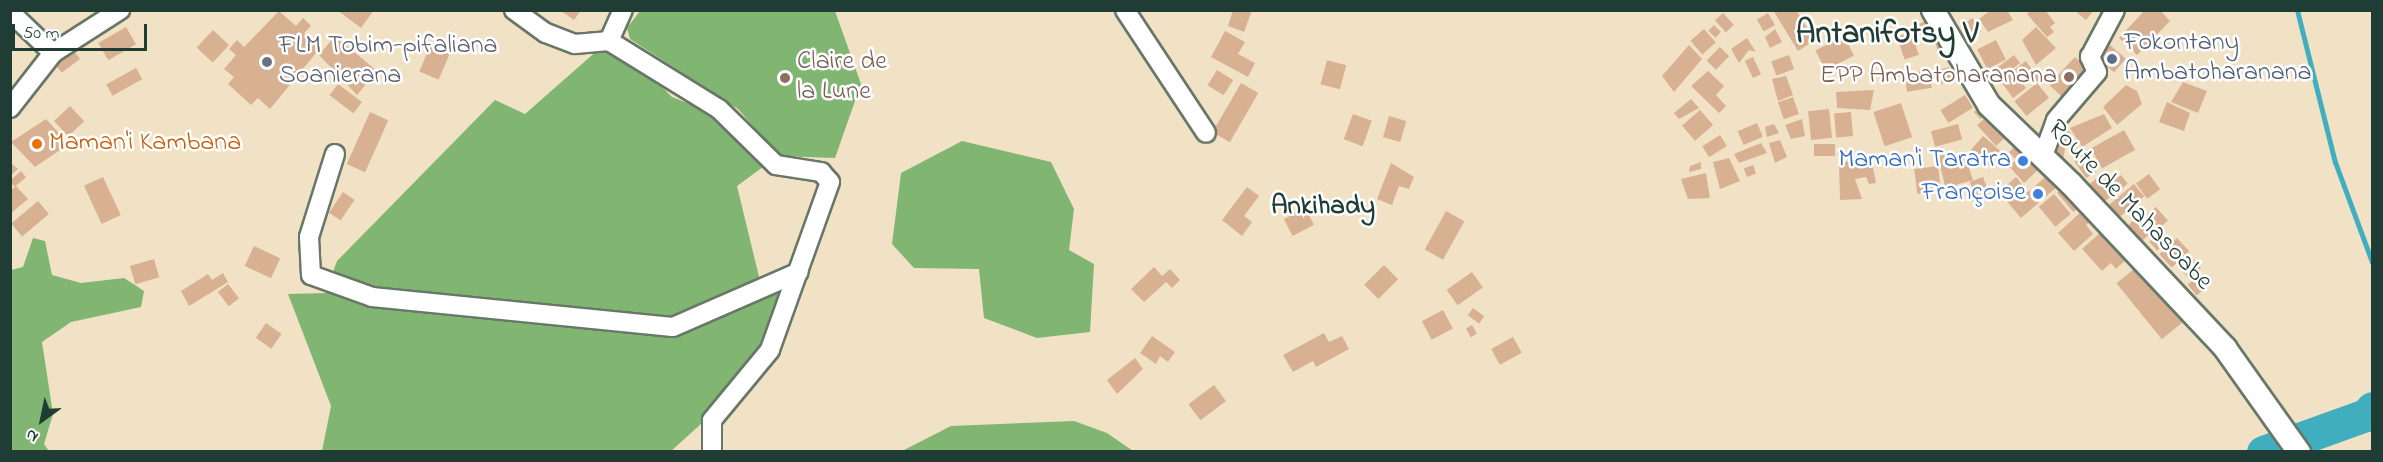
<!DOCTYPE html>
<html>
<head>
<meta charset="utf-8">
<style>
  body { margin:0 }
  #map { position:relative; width:2383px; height:462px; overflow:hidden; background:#f1e2c6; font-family:"Indie Flower",sans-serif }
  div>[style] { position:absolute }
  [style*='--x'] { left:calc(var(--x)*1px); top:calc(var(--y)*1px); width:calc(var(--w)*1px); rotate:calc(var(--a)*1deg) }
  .forest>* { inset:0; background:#81b672 }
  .stream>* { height:5px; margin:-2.5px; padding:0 2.5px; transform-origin:2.5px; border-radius:2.5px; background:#41aebf }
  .river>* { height:33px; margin:-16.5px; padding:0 16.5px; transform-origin:16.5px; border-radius:16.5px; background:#41aebf }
  .building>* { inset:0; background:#d8b193; transform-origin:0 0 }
  .roads { filter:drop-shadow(2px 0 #687767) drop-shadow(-2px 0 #687767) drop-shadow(0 2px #687767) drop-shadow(0 -2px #687767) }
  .minor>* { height:18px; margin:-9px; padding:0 9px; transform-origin:9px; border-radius:9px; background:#fff }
  .tertiary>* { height:22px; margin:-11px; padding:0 11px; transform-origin:11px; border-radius:11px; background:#fff }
  .dots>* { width:16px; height:16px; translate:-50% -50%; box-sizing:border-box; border:3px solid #fff; border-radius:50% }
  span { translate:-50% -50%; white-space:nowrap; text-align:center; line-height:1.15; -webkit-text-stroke:5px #fff; paint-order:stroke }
  .service-label { font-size:26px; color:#4e5e75 }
  .left { translate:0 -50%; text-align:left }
  .worship-label { font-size:26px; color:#5b616d }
  .education-label { font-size:26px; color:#785e54 }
  .right { translate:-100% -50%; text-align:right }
  .food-label { font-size:26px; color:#c56008 }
  .shop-label { font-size:26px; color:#366cbe }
  .street-label { font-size:26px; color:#1f3d34 }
  .neighbourhood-label { font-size:27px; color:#1f3d34; font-weight:700 }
  .district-label { font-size:32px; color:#1f3d34; font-weight:700 }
  .frame { position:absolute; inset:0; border:12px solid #1f3d34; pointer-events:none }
  .north { position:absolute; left:12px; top:390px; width:60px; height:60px; -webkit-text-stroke:4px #fff; paint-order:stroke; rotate:213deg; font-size:16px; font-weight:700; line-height:24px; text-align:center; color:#1f3d34 }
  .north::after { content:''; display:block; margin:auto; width:21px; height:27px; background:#1f3d34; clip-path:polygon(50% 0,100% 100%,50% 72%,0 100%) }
  .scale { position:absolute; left:12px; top:24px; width:135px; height:27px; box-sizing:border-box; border:3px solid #1f3d34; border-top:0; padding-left:8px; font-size:18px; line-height:21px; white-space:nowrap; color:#1f3d34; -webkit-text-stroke:4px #fff; paint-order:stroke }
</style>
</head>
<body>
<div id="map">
  <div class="forest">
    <i style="clip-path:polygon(640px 11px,835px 11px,861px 84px,835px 158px,779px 156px,738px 109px,630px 39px,627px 28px)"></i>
    <i style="clip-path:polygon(599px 49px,647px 72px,672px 97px,710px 112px,767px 164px,737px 186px,762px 289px,795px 279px,774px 329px,723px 404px,670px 452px,322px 451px,331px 406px,288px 294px,325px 293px,337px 261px,495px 100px,525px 114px)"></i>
    <i style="clip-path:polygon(962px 141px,1051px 162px,1074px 209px,1069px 250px,1094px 264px,1090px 332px,1037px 338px,984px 318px,979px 269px,914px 268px,892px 244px,901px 173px)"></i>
    <i style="clip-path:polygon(33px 238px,45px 241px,52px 275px,81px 283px,124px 278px,144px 291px,141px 307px,71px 322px,42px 342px,53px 414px,44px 444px,49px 451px,12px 451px,11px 270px,23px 267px)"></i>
    <i style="clip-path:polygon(1074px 421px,1107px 433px,1133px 451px,902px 451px,951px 426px)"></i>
  </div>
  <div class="stream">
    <i style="--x:2297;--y:10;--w:157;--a:76"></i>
    <i style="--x:2335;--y:162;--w:107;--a:69.7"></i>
  </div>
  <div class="river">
    <i style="--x:2263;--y:452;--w:109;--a:-19.8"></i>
    <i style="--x:2366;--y:415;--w:9;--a:-49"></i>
  </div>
  <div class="building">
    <i style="clip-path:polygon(337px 10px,374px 10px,361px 28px)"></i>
    <i style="clip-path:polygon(560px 10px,581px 10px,574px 20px)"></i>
    <i style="clip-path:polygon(1233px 10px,1252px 10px,1244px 32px,1228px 26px)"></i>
    <i style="clip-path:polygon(1773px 10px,1796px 10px,1815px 40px,1798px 51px)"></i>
    <i style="clip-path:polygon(1991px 10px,2007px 10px,2013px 20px,1988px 32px,1979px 19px)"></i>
    <i style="clip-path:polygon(2031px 10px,2045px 10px,2055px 23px,2050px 27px,2054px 32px,2047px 37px,2027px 14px)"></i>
    <i style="clip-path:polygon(2074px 10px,2094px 10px,2086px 20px)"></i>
    <i style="clip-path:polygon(2145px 10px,2160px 10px,2170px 21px,2137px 55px,2119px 38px)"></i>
    <i style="clip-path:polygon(279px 11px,296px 26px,303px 18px,311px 26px,304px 33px,321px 47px,270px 109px,258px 98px,251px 105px,228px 84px,234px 77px,224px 69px,236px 55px,229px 49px,237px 40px,244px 47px)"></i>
    <i style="left:1723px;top:13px;width:16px;height:11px;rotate:47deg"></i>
    <i style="left:1768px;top:13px;width:14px;height:13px;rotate:60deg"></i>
    <i style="left:1973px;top:18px;width:16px;height:12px;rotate:60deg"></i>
    <i style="clip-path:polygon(1930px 19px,1945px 37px,1924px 38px,1919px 24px)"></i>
    <i style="left:1714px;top:25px;width:10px;height:8px;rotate:45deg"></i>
    <i style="left:126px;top:27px;width:20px;height:32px;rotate:60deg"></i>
    <i style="clip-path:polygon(2036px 27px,2056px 48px,2036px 65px,2022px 40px)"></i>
    <i style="left:1704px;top:29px;width:18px;height:18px;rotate:49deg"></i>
    <i style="clip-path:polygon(1775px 29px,1782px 42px,1770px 48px,1765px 37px)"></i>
    <i style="left:213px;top:30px;width:22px;height:24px;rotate:43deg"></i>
    <i style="clip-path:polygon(1225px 31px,1245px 42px,1238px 54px,1255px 63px,1248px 77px,1211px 57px)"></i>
    <i style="left:1911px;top:32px;width:24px;height:15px;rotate:71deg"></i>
    <i style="clip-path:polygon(335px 36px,377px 71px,357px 95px,319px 55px)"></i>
    <i style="left:1844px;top:36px;width:22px;height:32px;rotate:63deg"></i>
    <i style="clip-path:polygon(1747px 38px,1756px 52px,1749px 50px,1739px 63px,1731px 49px)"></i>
    <i style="left:1996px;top:40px;width:22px;height:21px;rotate:63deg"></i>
    <i style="clip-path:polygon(1940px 41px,1950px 54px,1940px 58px,1935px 42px)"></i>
    <i style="left:431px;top:44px;width:21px;height:30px;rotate:23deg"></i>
    <i style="clip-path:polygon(1689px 45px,1702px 59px,1674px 92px,1662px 76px)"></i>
    <i style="left:2110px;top:45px;width:21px;height:18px;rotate:41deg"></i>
    <i style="left:1720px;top:47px;width:13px;height:19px;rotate:45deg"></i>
    <i style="left:74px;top:51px;width:10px;height:23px;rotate:53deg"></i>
    <i style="left:1789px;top:55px;width:15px;height:19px;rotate:70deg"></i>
    <i style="left:2014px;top:55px;width:10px;height:26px;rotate:53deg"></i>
    <i style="left:1753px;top:57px;width:19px;height:9px;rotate:65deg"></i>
    <i style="left:2075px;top:57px;width:18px;height:38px;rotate:43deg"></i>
    <i style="left:1327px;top:60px;width:20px;height:25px;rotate:15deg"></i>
    <i style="clip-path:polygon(2026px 61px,2033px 71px,2020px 80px,2026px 88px,2013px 98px,2000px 80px)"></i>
    <i style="left:1949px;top:67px;width:14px;height:15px;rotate:73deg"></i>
    <i style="left:136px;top:68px;width:13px;height:34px;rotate:61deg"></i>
    <i style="left:2039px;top:68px;width:11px;height:10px;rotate:49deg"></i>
    <i style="left:1217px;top:70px;width:19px;height:18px;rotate:32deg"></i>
    <i style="left:1929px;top:70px;width:18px;height:25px;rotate:81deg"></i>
    <i style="clip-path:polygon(1708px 71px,1724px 86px,1716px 95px,1726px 106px,1719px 113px,1691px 86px)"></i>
    <i style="clip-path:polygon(1786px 76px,1793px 95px,1778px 101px,1772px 79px)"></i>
    <i style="clip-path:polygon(2183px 82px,2207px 91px,2198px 113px,2171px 102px)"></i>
    <i style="left:1241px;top:83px;width:20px;height:57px;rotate:30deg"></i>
    <i style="left:2037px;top:83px;width:19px;height:29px;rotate:51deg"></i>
    <i style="left:338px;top:84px;width:30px;height:14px;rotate:37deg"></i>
    <i style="clip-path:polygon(2126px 85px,2137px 91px,2142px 104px,2117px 125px,2103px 107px)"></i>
    <i style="clip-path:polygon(1874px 90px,1870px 110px,1837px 108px,1836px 92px)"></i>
    <i style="left:1965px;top:95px;width:15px;height:29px;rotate:58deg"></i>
    <i style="left:1793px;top:97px;width:18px;height:16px;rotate:71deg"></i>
    <i style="clip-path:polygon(1691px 99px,1699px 108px,1679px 119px,1674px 113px)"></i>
    <i style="clip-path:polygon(2167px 102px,2190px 113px,2184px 131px,2159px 122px)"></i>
    <i style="left:1901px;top:103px;width:36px;height:29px;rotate:72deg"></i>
    <i style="left:1983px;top:103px;width:10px;height:13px;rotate:45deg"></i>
    <i style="left:70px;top:106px;width:21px;height:22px;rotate:47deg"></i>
    <i style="left:1829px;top:109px;width:29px;height:21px;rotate:84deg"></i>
    <i style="left:1700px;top:110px;width:20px;height:24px;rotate:49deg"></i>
    <i style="left:370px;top:112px;width:20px;height:57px;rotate:24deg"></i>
    <i style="left:1851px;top:112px;width:24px;height:17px;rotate:85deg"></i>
    <i style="clip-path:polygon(1992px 112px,2008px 135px,1996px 146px,1977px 125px)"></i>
    <i style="left:1353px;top:114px;width:20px;height:27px;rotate:20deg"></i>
    <i style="clip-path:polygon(2104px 114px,2112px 128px,2082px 147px,2070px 128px)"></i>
    <i style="left:1389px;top:116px;width:18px;height:22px;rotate:16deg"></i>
    <i style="clip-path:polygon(46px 119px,69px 144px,35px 167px,11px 142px)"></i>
    <i style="clip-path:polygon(1802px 119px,1805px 136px,1791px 139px,1785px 125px)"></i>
    <i style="left:1757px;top:123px;width:15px;height:21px;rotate:67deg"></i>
    <i style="clip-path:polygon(1774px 124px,1779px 133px,1767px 137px,1765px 127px)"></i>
    <i style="left:1958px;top:124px;width:16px;height:28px;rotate:75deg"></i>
    <i style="clip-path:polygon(2062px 127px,2071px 133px,2064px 137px,2061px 131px)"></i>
    <i style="left:2124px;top:130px;width:23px;height:38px;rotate:61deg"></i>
    <i style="left:1720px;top:135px;width:13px;height:21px;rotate:58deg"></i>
    <i style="left:1983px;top:136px;width:23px;height:23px;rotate:41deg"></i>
    <i style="clip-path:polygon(2057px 138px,2067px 138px,2063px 160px,2052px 150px)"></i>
    <i style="clip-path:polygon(1780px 140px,1787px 157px,1775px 163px,1769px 143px)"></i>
    <i style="clip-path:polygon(1761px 143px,1767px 153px,1739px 163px,1734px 154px)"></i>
    <i style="clip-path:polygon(2019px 143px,2040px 168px,2024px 183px,2009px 166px,2016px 160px,2009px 152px)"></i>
    <i style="left:1835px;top:144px;width:12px;height:21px;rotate:90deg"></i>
    <i style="clip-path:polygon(1949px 153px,1953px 163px,1966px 159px,1973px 180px,1956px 185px,1960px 195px,1948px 199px,1938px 156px)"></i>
    <i style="left:2084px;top:154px;width:21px;height:12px;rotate:55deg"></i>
    <i style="clip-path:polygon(1729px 158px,1740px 181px,1720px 189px,1713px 162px)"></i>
    <i style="clip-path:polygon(1871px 158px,1876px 183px,1869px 184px,1866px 177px,1855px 179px,1862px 199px,1840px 200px,1839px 163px)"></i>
    <i style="clip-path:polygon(10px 162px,18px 169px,10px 176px)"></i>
    <i style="clip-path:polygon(1701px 162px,1701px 169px,1689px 172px,1690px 166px)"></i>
    <i style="clip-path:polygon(1391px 163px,1414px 177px,1409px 189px,1399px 186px,1392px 205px,1377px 199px)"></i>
    <i style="left:1753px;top:165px;width:9px;height:10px;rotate:69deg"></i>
    <i style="left:1938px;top:166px;width:25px;height:24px;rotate:83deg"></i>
    <i style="left:21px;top:171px;width:8px;height:15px;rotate:50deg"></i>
    <i style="clip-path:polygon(1706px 173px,1710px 198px,1688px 199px,1681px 179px)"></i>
    <i style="clip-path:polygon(2049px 174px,2058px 186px,2021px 218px,1999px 192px,2016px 177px,2028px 192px)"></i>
    <i style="left:2149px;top:174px;width:19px;height:16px;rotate:54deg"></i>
    <i style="left:2121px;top:175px;width:11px;height:16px;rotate:52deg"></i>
    <i style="left:2099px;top:176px;width:23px;height:13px;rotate:49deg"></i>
    <i style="left:103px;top:177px;width:42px;height:21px;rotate:65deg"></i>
    <i style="left:1983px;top:177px;width:15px;height:14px;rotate:70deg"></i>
    <i style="left:2134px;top:184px;width:16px;height:33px;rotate:50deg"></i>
    <i style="clip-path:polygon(16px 186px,28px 199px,10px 214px,10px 191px)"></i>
    <i style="clip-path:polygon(1247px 187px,1259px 196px,1244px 216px,1252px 222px,1242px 236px,1222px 220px)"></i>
    <i style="left:2064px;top:187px;width:25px;height:9px;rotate:50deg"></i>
    <i style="left:343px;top:192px;width:14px;height:25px;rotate:34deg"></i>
    <i style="left:2054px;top:194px;width:26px;height:20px;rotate:50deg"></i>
    <i style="left:38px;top:201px;width:17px;height:35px;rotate:50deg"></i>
    <i style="left:2156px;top:207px;width:18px;height:12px;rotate:49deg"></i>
    <i style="left:1305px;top:208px;width:19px;height:24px;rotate:62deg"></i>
    <i style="clip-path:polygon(2084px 209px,2093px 219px,2086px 225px,2093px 234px,2074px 251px,2058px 233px)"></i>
    <i style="left:1446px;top:211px;width:21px;height:44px;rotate:29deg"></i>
    <i style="left:2138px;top:216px;width:21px;height:16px;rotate:47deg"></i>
    <i style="left:2161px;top:231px;width:12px;height:16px;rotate:48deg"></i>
    <i style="clip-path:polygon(2101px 232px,2129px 257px,2116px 269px,2111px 263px,2102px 271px,2082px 249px)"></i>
    <i style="left:2177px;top:238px;width:18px;height:24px;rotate:47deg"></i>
    <i style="left:254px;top:246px;width:29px;height:22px;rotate:25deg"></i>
    <i style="left:2190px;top:255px;width:17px;height:16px;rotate:50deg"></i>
    <i style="left:154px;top:259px;width:19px;height:25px;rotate:74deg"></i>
    <i style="left:1384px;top:265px;width:20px;height:28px;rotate:45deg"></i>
    <i style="left:2139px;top:265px;width:72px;height:29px;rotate:51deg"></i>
    <i style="clip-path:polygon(1154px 267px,1162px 276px,1170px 269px,1180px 280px,1172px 288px,1166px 282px,1144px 302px,1131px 289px)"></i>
    <i style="left:1472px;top:272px;width:19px;height:31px;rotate:55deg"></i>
    <i style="clip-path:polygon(223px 273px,228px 282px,189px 306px,181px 291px,208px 274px,212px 280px)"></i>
    <i style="left:2197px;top:277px;width:14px;height:12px;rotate:51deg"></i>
    <i style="left:228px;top:284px;width:18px;height:13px;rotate:52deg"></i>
    <i style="left:1473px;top:308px;width:14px;height:9px;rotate:36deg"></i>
    <i style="left:1443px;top:310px;width:21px;height:24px;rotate:62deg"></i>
    <i style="left:266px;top:323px;width:19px;height:18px;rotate:35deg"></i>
    <i style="left:1472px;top:325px;width:10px;height:7px;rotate:61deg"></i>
    <i style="clip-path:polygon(1324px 333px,1329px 342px,1342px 336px,1349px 349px,1316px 367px,1313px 361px,1293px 372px,1283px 355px)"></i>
    <i style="clip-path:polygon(1152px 336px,1175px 352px,1168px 362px,1160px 356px,1156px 364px,1140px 353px)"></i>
    <i style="left:1513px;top:337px;width:18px;height:25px;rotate:61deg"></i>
    <i style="clip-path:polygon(1135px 358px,1143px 369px,1117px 394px,1107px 380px)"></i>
    <i style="left:1214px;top:385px;width:20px;height:32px;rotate:53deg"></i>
  </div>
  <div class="roads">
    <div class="minor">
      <i style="--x:514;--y:10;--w:39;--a:36"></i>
      <i style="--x:546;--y:33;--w:31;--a:21"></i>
      <i style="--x:575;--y:44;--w:34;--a:-5"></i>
      <i style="--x:609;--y:41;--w:129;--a:31.7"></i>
      <i style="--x:719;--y:109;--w:80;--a:44.5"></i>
      <i style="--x:776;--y:165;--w:46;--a:8.8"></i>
      <i style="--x:821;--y:172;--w:13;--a:48"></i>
      <i style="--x:830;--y:182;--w:178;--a:109.7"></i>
      <i style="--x:770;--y:350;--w:91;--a:129.6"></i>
      <i style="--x:712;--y:420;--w:32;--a:90"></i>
      <i style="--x:1125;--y:10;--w:147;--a:56.6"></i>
      <i style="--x:10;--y:12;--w:59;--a:43.6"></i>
      <i style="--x:609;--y:41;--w:34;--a:-66"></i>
      <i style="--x:10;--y:108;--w:70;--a:-52"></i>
      <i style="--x:53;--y:53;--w:80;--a:-32.7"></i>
      <i style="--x:335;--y:154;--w:87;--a:107.4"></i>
      <i style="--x:309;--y:237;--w:38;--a:87"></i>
      <i style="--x:311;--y:275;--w:65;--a:19.8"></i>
      <i style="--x:372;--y:297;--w:302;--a:5.7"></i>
      <i style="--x:673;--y:327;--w:137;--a:-23.6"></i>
      <i style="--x:2043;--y:156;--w:38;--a:-70"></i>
      <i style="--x:2056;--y:120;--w:63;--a:-49.5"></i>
      <i style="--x:2097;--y:72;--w:17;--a:-115"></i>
      <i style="--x:2090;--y:57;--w:53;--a:-62"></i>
    </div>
    <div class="tertiary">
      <i style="--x:1933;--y:10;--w:110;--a:59.5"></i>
      <i style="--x:1989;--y:105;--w:115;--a:43.9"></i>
      <i style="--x:2072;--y:185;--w:224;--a:46.8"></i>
      <i style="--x:2225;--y:348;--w:128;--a:54.6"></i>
    </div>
  </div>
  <div class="dots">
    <i style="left:2112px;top:59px;background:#5c6f8a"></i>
    <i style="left:267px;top:62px;background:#6b7280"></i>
    <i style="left:2069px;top:77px;background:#8d6e63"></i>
    <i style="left:785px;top:78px;background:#8d6e63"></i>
    <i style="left:37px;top:144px;background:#e8710a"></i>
    <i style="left:2023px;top:161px;background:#3f7fe0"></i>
    <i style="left:2038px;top:194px;background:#3f7fe0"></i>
  </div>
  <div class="service-label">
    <span class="left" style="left:2124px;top:59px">Fokontany<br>Ambatoharanana</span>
  </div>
  <div class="worship-label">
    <span class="left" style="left:279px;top:62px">FLM Tobim-pifaliana<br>Soanierana</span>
  </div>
  <div class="education-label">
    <span class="left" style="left:797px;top:78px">Claire de<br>la Lune</span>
    <span class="right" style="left:2057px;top:77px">EPP Ambatoharanana</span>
  </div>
  <div class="food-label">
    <span class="left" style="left:49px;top:144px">Maman'i Kambana</span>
  </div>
  <div class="shop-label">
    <span class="right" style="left:2011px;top:161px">Maman'i Taratra</span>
    <span class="right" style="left:2026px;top:194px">Françoise</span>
  </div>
  <div class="street-label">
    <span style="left:2129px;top:206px;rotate:46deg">Route de Mahasoabe</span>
  </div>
  <div class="neighbourhood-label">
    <span style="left:1323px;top:207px">Ankihady</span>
  </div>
  <div class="district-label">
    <span style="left:1887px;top:35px">Antanifotsy V</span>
  </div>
  <div class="frame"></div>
  <div class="north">N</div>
  <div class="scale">50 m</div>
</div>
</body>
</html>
